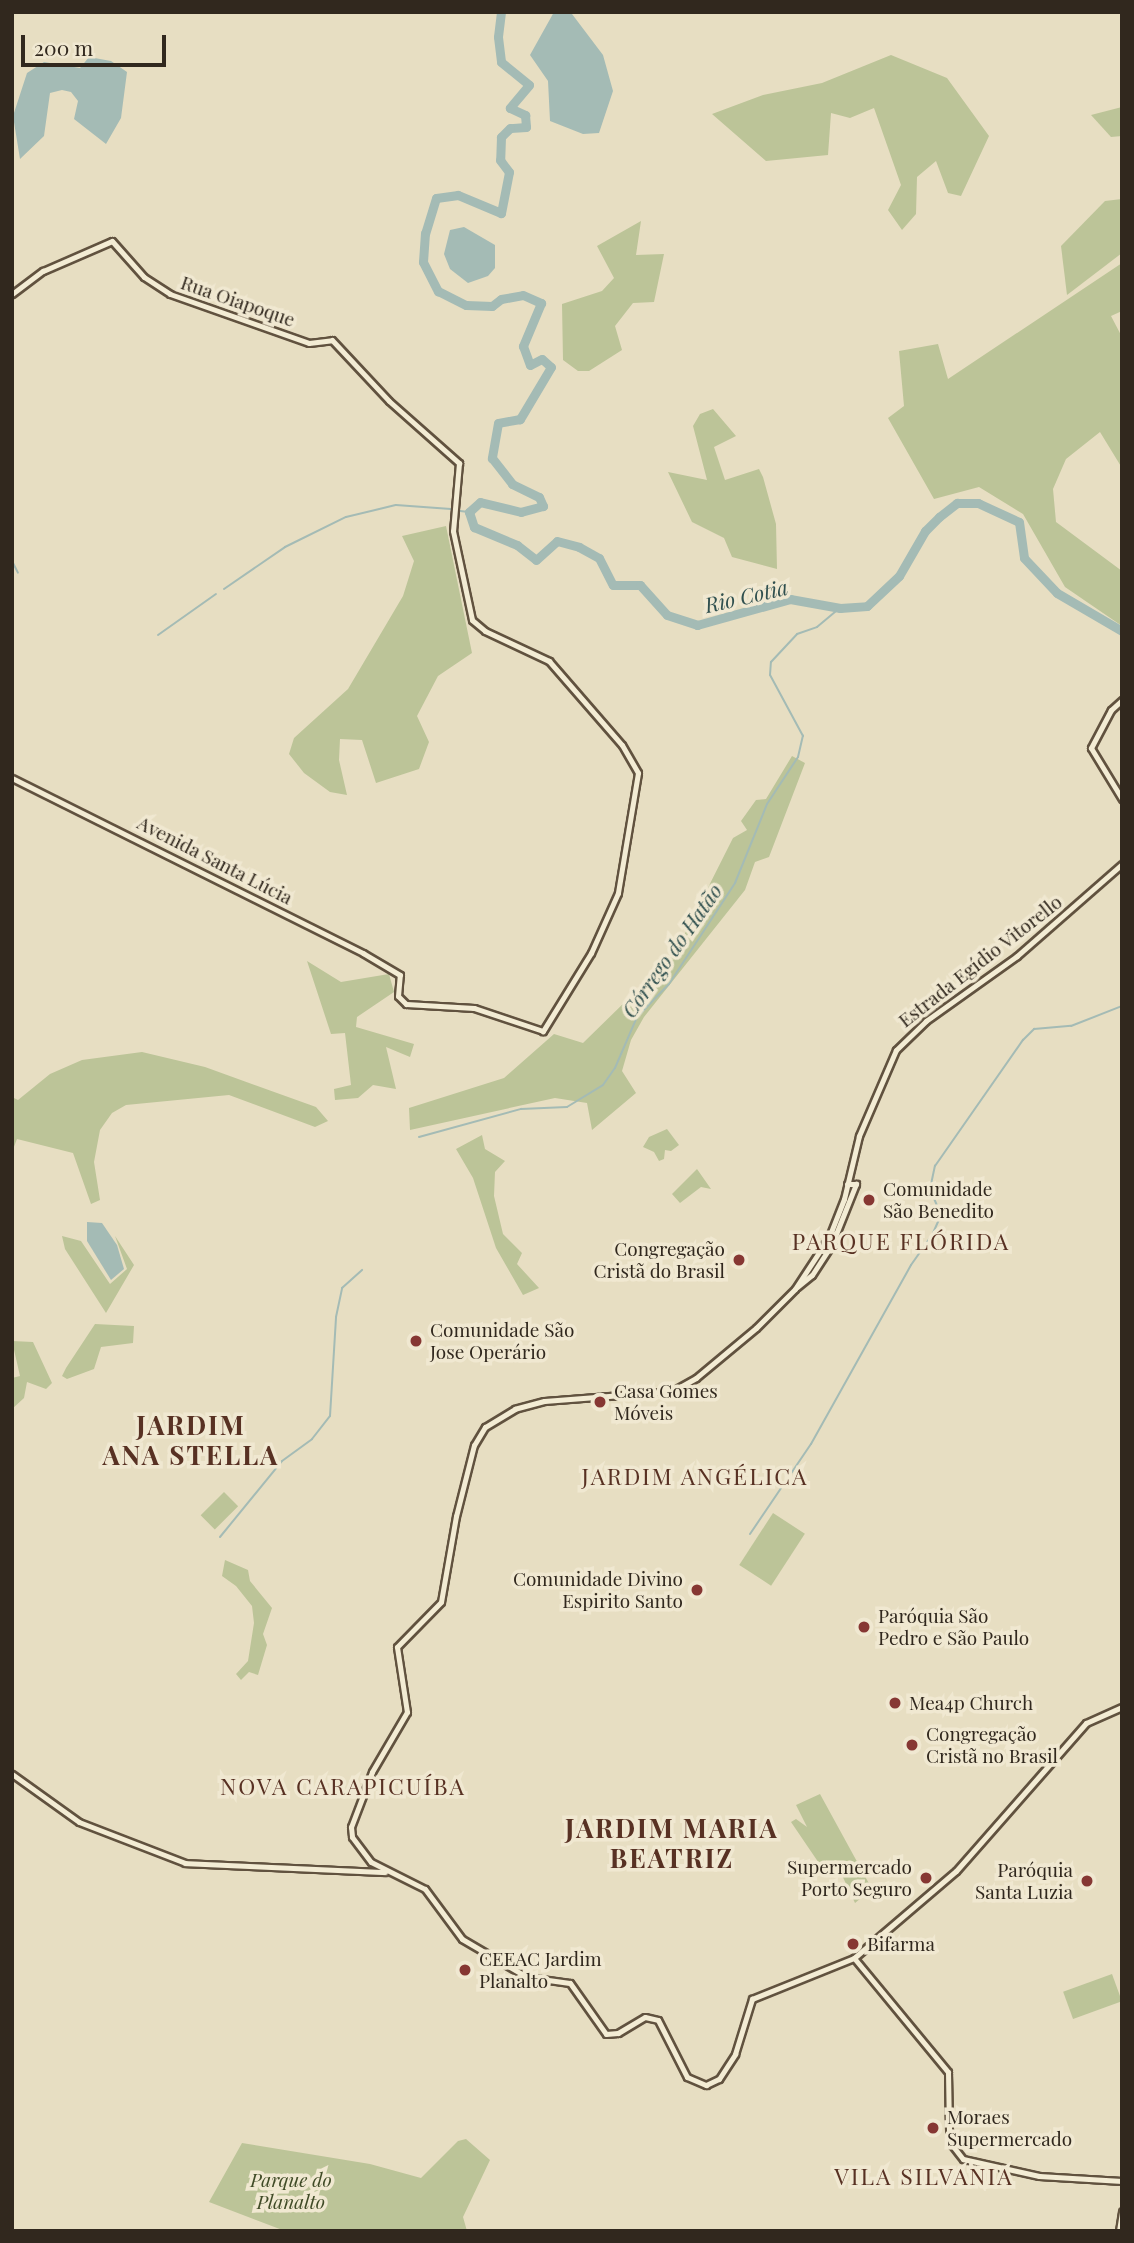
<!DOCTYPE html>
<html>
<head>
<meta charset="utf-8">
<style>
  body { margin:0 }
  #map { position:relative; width:1134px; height:2243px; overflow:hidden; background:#e7dec2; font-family:"Playfair Display",serif }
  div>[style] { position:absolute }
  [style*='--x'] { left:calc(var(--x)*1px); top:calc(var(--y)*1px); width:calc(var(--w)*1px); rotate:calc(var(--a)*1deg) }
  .green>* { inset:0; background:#bcc498; transform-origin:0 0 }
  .water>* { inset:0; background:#a4bbb5 }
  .stream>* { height:2px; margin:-1px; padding:0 1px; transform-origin:1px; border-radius:1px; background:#a4bbb5 }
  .river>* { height:9px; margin:-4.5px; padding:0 4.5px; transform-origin:4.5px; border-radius:4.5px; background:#a4bbb5 }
  .roads { filter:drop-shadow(2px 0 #61523f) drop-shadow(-2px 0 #61523f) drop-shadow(0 2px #61523f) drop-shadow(0 -2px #61523f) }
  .secondary>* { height:5px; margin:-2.5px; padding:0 2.5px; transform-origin:2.5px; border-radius:2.5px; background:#f3ecd4 }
  .dots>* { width:19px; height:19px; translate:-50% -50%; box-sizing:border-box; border:4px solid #f0e8d1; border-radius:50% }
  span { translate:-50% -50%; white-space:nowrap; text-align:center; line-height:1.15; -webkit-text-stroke:7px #f0e8d1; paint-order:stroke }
  .street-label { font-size:19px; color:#31281e }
  .poi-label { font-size:19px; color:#31281e }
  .left { translate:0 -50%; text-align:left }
  .right { translate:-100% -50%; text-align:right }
  .park-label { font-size:19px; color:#404b27; font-style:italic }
  .water-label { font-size:21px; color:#2f4f4e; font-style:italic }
  .quarter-label { font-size:23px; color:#583123; letter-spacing:2px }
  .district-label { font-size:26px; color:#583123; font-weight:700; letter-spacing:2px }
  .frame { position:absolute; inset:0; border:14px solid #31281e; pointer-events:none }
  .scale { position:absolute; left:21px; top:35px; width:145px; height:32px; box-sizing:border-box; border:4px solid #31281e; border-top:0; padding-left:9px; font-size:21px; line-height:24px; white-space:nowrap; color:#31281e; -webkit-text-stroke:5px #f0e8d1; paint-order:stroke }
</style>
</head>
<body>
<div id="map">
  <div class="green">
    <i style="clip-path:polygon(891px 55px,947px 78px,989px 136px,961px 196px,948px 193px,936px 161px,917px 177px,916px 214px,902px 230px,888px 210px,901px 185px,874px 108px,850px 118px,831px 113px,828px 155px,766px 161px,712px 114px,763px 95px,822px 83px)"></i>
    <i style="clip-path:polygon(1122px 107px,1122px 136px,1111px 137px,1091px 115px)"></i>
    <i style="clip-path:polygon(1122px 199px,1122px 253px,1067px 295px,1061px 246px,1105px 201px)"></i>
    <i style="clip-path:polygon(641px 221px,636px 255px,664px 254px,654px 302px,633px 303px,615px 326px,622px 350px,589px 371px,578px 371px,563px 360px,562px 304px,602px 291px,614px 278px,597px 246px)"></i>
    <i style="clip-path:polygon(1122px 263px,1122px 311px,1111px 316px,1122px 337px,1122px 468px,1100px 432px,1066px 459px,1053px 489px,1056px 522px,1122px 571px,1122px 626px,1065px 587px,1023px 514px,979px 487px,934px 499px,888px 418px,904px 406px,899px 351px,938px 344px,948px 379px)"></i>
    <i style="clip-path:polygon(713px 409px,736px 436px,714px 447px,725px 480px,759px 469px,763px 477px,776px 524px,777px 569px,732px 557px,724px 538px,692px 522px,668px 472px,707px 480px,693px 426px,700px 414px)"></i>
    <i style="clip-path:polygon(446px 526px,472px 653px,438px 676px,417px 716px,429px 742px,419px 769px,376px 783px,362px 740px,340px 739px,339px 760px,347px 795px,330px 792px,304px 773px,289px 754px,294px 738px,348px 689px,403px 596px,414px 561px,402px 536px)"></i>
    <i style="clip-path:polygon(792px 756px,805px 763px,769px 857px,755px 862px,745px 890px,644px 1017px,631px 1040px,622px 1071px,636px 1093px,592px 1130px,587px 1103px,555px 1098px,410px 1130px,409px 1108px,504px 1078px,554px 1034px,583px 1043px,675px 953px,733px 838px,747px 830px,741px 821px,756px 800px,766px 799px)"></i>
    <i style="clip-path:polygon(307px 961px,341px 982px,389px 974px,394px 992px,357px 1017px,356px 1027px,414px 1044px,410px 1057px,386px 1047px,396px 1089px,373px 1085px,358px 1098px,335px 1100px,334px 1089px,351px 1085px,345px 1033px,331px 1034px)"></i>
    <i style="clip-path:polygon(142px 1052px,205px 1067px,316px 1107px,328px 1121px,315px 1127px,229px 1095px,126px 1105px,112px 1113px,100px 1130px,94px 1162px,100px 1200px,91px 1204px,73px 1153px,17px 1139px,12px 1152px,12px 1097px,18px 1100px,50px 1074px,82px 1060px)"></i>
    <i style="clip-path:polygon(667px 1129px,679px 1145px,671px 1151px,665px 1150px,664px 1159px,659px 1161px,654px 1152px,643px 1147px,649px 1137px)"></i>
    <i style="clip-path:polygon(482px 1135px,485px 1149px,505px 1161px,495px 1172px,494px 1196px,503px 1234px,522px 1253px,517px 1264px,539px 1288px,523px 1295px,496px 1248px,473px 1178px,456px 1149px)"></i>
    <i style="clip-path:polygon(697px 1169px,711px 1189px,701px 1187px,680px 1203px,672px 1194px)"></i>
    <i style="clip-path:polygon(62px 1236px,81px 1241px,110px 1284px,127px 1269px,115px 1236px,134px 1265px,106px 1313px,65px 1249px)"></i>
    <i style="clip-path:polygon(95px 1324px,134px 1326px,133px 1343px,101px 1347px,94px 1369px,67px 1379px,62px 1376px,66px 1368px)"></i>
    <i style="clip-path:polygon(12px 1341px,33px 1342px,52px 1383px,46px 1389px,27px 1382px,24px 1398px,12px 1409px,12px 1378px,20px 1376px)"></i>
    <i style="left:224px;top:1492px;width:20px;height:33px;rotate:45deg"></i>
    <i style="left:773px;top:1513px;width:38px;height:62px;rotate:33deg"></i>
    <i style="clip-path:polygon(225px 1560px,248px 1570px,250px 1581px,272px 1608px,263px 1634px,267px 1645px,258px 1675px,249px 1672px,241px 1680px,236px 1674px,248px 1661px,254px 1623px,252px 1606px,236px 1586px,222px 1576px)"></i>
    <i style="clip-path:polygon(820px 1794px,872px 1889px,855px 1903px,840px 1871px,827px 1875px,791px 1822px,796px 1819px,807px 1827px,796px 1805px)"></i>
    <i style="left:1112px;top:1974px;width:29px;height:52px;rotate:70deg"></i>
    <i style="clip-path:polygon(466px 2139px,490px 2160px,463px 2217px,467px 2231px,285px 2231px,209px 2202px,242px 2143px,370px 2164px,421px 2178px,458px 2141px)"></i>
  </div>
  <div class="water">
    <i style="clip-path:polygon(554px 12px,572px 14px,603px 55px,613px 91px,599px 133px,583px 134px,550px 121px,548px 81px,530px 55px)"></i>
    <i style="clip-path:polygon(89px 57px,111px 61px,127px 72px,121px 118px,106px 144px,74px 119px,78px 101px,71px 92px,62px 90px,50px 93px,44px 136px,20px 159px,13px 116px,27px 73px,44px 62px,80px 68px)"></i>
    <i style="clip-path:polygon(464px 227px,495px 245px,495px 268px,488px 276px,468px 283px,450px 269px,444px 254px,450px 230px)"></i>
    <i style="clip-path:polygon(87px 1222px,102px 1223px,117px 1245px,124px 1269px,111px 1280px,87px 1241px)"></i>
  </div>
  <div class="stream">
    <i style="--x:460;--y:511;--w:9;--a:6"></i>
    <i style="--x:12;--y:561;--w:13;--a:63"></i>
    <i style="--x:224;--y:589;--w:74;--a:-34.5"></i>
    <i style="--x:285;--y:547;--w:68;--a:-26.2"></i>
    <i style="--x:346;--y:517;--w:51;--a:-13.5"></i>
    <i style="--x:396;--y:505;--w:55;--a:4.2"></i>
    <i style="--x:158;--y:635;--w:71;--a:-35.3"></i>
    <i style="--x:419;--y:1137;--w:106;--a:-15.4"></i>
    <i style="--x:521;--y:1109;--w:46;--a:-2.5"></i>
    <i style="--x:567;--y:1107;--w:42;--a:-31.4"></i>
    <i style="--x:603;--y:1085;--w:21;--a:-55"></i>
    <i style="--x:615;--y:1068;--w:56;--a:-66.7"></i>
    <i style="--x:637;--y:1017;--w:46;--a:-45.9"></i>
    <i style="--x:669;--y:984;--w:121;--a:-56.8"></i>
    <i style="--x:735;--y:883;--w:85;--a:-67.9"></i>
    <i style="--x:767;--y:804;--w:56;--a:-56.6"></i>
    <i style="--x:798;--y:757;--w:22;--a:-77"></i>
    <i style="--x:803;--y:736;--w:69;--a:-118.4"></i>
    <i style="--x:770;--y:675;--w:13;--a:-86"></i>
    <i style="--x:771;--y:662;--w:38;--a:-47"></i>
    <i style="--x:797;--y:634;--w:21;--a:-19"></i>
    <i style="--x:817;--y:627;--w:30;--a:-40"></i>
    <i style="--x:750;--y:1534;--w:109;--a:-55.9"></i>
    <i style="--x:811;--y:1444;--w:205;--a:-60.8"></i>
    <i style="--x:911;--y:1265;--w:39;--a:-55"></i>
    <i style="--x:933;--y:1233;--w:20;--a:-66"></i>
    <i style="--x:941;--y:1215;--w:28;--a:-113"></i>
    <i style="--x:930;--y:1189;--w:24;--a:-78"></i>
    <i style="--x:935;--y:1166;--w:154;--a:-55.1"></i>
    <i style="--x:1023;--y:1040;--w:16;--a:-45"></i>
    <i style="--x:1034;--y:1029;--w:37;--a:-5"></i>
    <i style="--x:1071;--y:1026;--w:55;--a:-21.4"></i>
    <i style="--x:220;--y:1537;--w:98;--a:-50.8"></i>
    <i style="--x:282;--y:1461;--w:37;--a:-36"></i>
    <i style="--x:312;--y:1439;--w:29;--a:-52"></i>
    <i style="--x:330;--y:1416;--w:99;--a:-86.5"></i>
    <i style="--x:336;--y:1317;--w:30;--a:-78"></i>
    <i style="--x:342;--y:1288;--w:27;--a:-42"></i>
  </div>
  <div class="river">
    <i style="--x:501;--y:12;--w:25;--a:97"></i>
    <i style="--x:498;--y:37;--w:25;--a:83"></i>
    <i style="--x:501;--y:62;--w:36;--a:39"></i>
    <i style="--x:529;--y:85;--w:30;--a:130"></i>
    <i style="--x:510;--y:108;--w:17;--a:25"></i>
    <i style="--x:525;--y:115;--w:12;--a:85"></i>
    <i style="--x:526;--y:127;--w:16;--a:176"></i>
    <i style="--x:510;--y:128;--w:13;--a:135"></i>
    <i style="--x:501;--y:137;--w:23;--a:92"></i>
    <i style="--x:500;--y:160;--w:15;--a:53"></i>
    <i style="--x:509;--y:172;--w:42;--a:101"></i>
    <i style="--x:501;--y:213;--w:47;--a:-157.3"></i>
    <i style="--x:458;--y:195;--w:22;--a:172"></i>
    <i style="--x:436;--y:198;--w:37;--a:107"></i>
    <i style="--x:425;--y:233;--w:29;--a:94"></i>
    <i style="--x:423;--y:262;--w:33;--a:63"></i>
    <i style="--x:438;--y:291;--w:31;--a:27"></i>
    <i style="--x:466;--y:305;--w:26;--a:2"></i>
    <i style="--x:492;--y:306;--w:11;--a:-38"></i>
    <i style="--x:501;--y:299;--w:22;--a:-10"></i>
    <i style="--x:523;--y:295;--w:20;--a:24"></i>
    <i style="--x:541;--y:303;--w:47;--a:112.7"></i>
    <i style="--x:523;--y:346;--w:20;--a:70"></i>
    <i style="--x:530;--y:365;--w:13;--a:-27"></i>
    <i style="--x:542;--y:359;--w:12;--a:42"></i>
    <i style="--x:551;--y:367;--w:61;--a:120.8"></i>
    <i style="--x:520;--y:419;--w:22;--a:170"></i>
    <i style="--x:498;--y:423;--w:36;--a:100"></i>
    <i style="--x:492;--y:458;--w:33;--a:52"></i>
    <i style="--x:512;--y:484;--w:30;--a:26"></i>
    <i style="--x:539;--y:497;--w:10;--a:66"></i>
    <i style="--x:543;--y:506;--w:23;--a:165"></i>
    <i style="--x:521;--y:512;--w:42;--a:-166.3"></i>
    <i style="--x:480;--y:502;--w:15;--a:138"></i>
    <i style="--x:469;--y:512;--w:16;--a:72"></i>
    <i style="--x:474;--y:527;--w:47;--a:22.7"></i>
    <i style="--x:517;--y:545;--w:24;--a:38"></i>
    <i style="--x:536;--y:560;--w:28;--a:-42"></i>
    <i style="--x:557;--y:541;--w:23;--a:15"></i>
    <i style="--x:579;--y:547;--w:23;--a:29"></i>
    <i style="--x:599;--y:558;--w:30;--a:63"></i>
    <i style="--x:613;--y:585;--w:27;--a:0"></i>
    <i style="--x:640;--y:585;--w:40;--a:48"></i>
    <i style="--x:667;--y:615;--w:32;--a:18"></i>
    <i style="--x:697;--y:625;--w:97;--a:-15.6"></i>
    <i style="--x:790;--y:599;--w:51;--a:10.2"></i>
    <i style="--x:840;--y:608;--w:27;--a:-4"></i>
    <i style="--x:867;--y:606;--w:44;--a:-43.2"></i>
    <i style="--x:899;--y:576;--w:52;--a:-60"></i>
    <i style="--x:925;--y:531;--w:20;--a:-45"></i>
    <i style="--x:939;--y:517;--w:23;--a:-38"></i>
    <i style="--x:957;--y:503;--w:21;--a:0"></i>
    <i style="--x:978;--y:503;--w:45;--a:24.9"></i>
    <i style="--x:1019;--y:522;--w:36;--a:82"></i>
    <i style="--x:1024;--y:558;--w:48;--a:46.7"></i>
    <i style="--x:1057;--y:593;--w:75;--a:30.3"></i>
  </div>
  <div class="roads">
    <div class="secondary">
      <i style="--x:12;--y:294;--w:39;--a:-37"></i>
      <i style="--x:43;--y:271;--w:75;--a:-23.5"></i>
      <i style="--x:112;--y:241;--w:48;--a:48.4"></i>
      <i style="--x:144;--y:277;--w:31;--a:33"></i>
      <i style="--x:170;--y:294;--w:147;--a:19.4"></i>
      <i style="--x:309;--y:343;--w:23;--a:-7"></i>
      <i style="--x:332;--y:340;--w:83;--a:46.9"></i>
      <i style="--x:389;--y:401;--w:94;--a:41.5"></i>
      <i style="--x:459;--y:463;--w:68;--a:95"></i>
      <i style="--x:453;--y:531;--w:91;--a:77.9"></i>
      <i style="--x:472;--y:620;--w:17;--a:40"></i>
      <i style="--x:485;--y:631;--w:71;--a:25.1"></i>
      <i style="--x:549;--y:661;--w:111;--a:49"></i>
      <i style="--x:622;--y:745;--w:32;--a:60"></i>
      <i style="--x:638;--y:773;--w:122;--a:99.5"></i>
      <i style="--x:618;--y:893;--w:66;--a:114.2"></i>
      <i style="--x:591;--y:953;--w:92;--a:121.6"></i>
      <i style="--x:543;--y:1031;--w:73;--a:-161.6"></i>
      <i style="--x:474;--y:1008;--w:68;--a:-176.6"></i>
      <i style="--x:406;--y:1004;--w:11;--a:-135"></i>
      <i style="--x:398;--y:996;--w:21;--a:-85"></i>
      <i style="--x:400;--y:975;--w:43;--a:-149.3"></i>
      <i style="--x:363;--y:953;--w:392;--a:-153.5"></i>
      <i style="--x:1122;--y:700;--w:15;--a:138"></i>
      <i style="--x:1111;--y:710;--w:43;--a:117.8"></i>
      <i style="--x:1091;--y:748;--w:60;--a:58.7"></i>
      <i style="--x:1122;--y:864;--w:140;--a:138.8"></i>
      <i style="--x:1017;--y:956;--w:112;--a:144.5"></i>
      <i style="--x:926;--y:1021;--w:42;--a:136"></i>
      <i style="--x:896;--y:1050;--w:94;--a:113.3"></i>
      <i style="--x:859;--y:1136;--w:65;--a:103.4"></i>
      <i style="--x:844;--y:1199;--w:41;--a:111.5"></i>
      <i style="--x:829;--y:1237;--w:62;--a:123.2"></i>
      <i style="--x:795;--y:1289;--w:55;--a:135"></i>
      <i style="--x:756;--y:1328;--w:78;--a:140.2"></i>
      <i style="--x:696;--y:1378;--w:26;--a:151"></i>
      <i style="--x:673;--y:1391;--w:129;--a:175.6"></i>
      <i style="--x:544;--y:1401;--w:30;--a:165"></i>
      <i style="--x:515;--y:1409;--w:35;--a:149"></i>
      <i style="--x:485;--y:1427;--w:21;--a:121"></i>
      <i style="--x:474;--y:1445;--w:73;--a:104.2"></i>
      <i style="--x:456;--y:1516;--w:87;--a:99.9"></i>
      <i style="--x:441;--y:1602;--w:63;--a:134.4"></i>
      <i style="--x:397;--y:1647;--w:66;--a:81.3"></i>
      <i style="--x:407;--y:1712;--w:69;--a:120.3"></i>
      <i style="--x:372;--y:1772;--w:59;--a:110.9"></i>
      <i style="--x:351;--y:1827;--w:10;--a:84"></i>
      <i style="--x:352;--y:1837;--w:31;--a:53"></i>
      <i style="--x:371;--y:1862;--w:60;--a:26.6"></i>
      <i style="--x:425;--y:1889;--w:62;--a:53.5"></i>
      <i style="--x:462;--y:1939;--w:75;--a:30.3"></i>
      <i style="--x:527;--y:1977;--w:43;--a:7.9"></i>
      <i style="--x:570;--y:1983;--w:62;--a:54.8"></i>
      <i style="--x:606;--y:2034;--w:12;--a:-5"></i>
      <i style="--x:618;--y:2033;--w:31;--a:-31"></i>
      <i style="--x:645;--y:2017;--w:13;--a:13"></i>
      <i style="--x:658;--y:2020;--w:64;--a:63"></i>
      <i style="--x:687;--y:2077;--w:21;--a:23"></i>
      <i style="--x:706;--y:2085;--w:14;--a:-25"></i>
      <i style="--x:719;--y:2079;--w:30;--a:-57"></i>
      <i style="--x:735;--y:2054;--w:58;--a:-72.8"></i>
      <i style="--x:752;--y:1999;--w:110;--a:-21.9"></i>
      <i style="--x:854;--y:1958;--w:134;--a:-40.5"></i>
      <i style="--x:956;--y:1871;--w:197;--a:-48.7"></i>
      <i style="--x:1086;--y:1723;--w:39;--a:-24"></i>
      <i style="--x:797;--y:1287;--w:19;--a:-39"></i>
      <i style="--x:812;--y:1275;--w:37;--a:-57"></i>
      <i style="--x:832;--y:1244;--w:65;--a:-68.2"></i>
      <i style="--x:856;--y:1184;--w:9;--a:180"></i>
      <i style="--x:12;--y:1774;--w:82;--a:35.6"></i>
      <i style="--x:79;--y:1822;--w:114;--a:21.1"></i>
      <i style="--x:185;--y:1863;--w:200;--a:2.6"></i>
      <i style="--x:854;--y:1958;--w:148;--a:50.5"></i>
      <i style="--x:948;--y:2072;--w:58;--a:89"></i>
      <i style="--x:949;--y:2130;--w:15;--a:79"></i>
      <i style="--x:952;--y:2145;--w:18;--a:52"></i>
      <i style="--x:963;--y:2159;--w:78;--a:12.6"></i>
      <i style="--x:1039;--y:2176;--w:83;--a:3.4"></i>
      <i style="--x:1119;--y:2231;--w:20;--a:-81"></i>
    </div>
  </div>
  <div class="dots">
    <i style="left:869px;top:1200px;background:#863733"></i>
    <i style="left:739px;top:1260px;background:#863733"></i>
    <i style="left:416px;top:1341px;background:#863733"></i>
    <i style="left:600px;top:1402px;background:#863733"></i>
    <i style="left:697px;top:1590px;background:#863733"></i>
    <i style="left:864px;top:1627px;background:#863733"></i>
    <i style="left:895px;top:1703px;background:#863733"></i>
    <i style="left:912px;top:1745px;background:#863733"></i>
    <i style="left:926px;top:1878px;background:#863733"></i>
    <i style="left:1087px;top:1881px;background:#863733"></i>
    <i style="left:853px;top:1944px;background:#863733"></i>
    <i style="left:465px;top:1970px;background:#863733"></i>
    <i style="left:933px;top:2128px;background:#863733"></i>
  </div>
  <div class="street-label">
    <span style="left:238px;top:301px;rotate:19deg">Rua Oiapoque</span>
    <span style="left:215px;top:860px;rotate:27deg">Avenida Santa Lúcia</span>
    <span style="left:980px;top:961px;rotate:-38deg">Estrada Egídio Vitorello</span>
  </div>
  <div class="poi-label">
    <span class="left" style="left:883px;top:1200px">Comunidade<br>São Benedito</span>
    <span class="right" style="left:725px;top:1260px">Congregação<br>Cristã do Brasil</span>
    <span class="left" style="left:430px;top:1341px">Comunidade São<br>Jose Operário</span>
    <span class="left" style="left:614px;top:1402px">Casa Gomes<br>Móveis</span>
    <span class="right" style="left:683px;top:1590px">Comunidade Divino<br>Espirito Santo</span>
    <span class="left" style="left:878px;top:1627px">Paróquia São<br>Pedro e São Paulo</span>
    <span class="left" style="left:909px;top:1703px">Mea4p Church</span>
    <span class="left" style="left:926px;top:1745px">Congregação<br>Cristã no Brasil</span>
    <span class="right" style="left:912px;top:1878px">Supermercado<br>Porto Seguro</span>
    <span class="right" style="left:1073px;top:1881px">Paróquia<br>Santa Luzia</span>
    <span class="left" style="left:867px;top:1944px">Bifarma</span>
    <span class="left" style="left:479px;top:1970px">CEEAC Jardim<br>Planalto</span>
    <span class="left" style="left:947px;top:2128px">Moraes<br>Supermercado</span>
  </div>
  <div class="park-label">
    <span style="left:291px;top:2191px">Parque do<br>Planalto</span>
  </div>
  <div class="water-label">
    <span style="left:746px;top:595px;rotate:-13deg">Rio Cotia</span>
    <span style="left:671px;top:950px;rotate:-55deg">Córrego do Hatão</span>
  </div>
  <div class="quarter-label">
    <span style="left:901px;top:1241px">PARQUE FLÓRIDA</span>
    <span style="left:695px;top:1476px">JARDIM ANGÉLICA</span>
    <span style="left:343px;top:1786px">NOVA CARAPICUÍBA</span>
    <span style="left:924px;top:2176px">VILA SILVANIA</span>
  </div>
  <div class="district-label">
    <span style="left:191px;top:1440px">JARDIM<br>ANA STELLA</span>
    <span style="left:672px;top:1843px">JARDIM MARIA<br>BEATRIZ</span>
  </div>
  <div class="frame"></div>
  <div class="scale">200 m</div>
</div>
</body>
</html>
